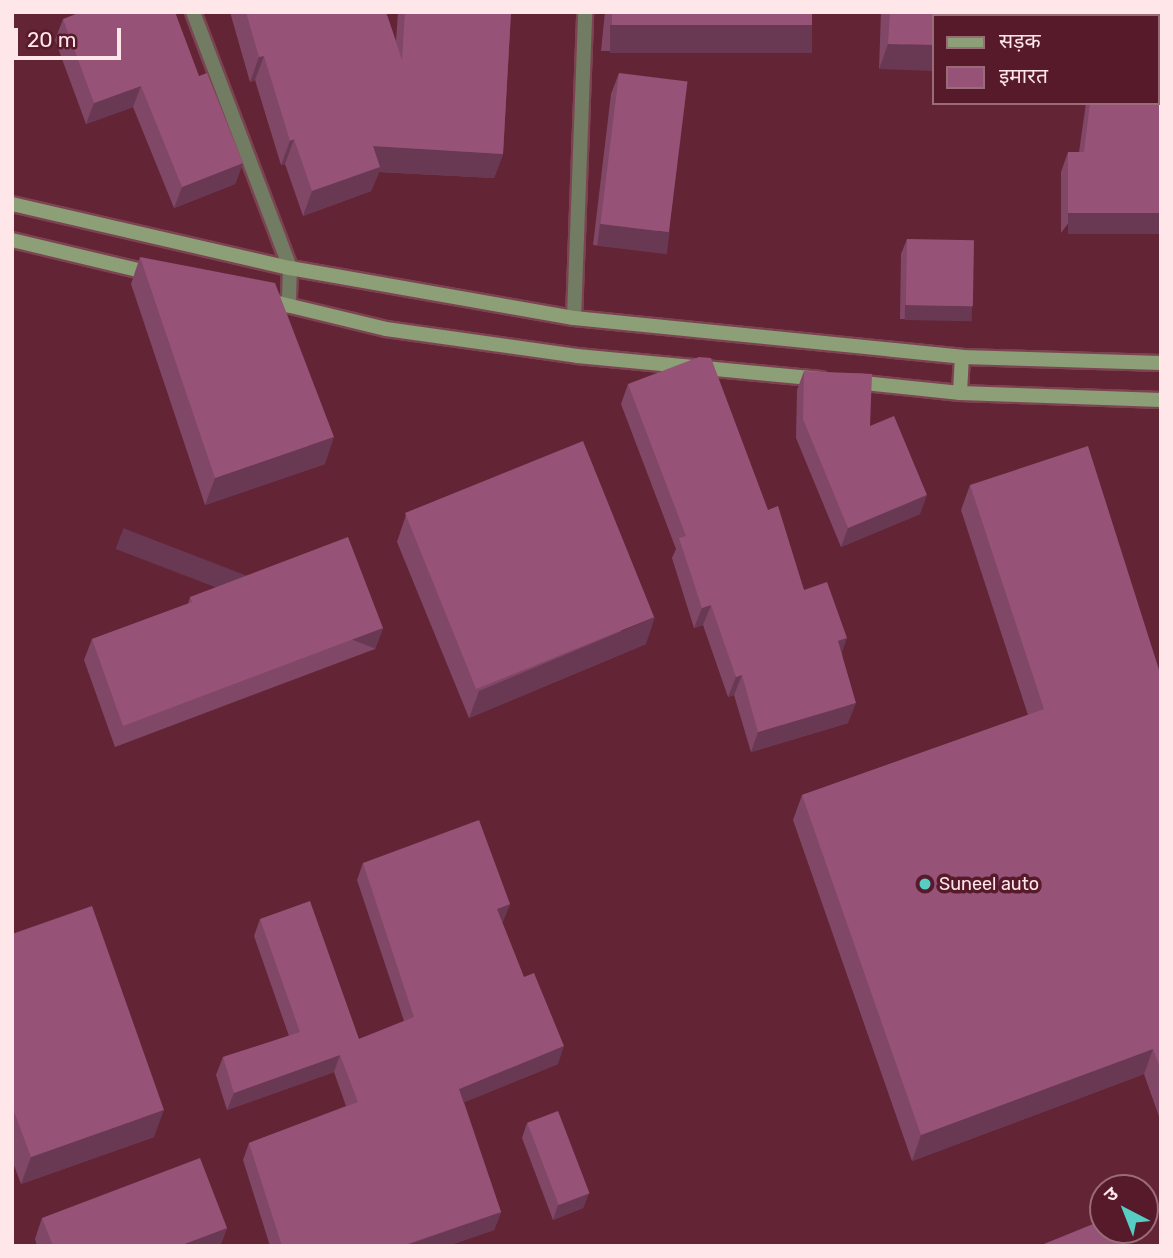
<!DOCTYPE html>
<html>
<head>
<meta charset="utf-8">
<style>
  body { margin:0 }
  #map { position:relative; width:1173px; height:1258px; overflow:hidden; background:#632535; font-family:Rubik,"Noto Sans Devanagari",sans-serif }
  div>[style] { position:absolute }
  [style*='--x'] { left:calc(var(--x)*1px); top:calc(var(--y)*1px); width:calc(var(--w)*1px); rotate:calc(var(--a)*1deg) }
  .roads { filter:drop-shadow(2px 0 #7c4452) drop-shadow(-2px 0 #7c4452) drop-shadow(0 2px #7c4452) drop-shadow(0 -2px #7c4452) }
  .street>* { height:14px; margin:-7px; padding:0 7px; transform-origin:7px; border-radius:7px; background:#717c62 }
  .secondary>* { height:14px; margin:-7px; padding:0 7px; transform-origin:7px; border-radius:7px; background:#8d9f76 }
  .wall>* { inset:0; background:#814766 }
  .shaded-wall>* { inset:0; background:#693953; transform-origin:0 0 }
  .building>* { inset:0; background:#965277; transform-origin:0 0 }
  .dots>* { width:19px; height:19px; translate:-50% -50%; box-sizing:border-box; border:4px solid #571a2b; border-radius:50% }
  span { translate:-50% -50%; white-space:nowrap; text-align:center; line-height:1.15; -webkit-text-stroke:7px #571a2b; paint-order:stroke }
  .poi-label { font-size:18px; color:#fee6e9 }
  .left { translate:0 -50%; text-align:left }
  .frame { position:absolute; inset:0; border:14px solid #fee6e9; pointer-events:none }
  .legend { position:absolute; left:932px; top:14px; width:228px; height:91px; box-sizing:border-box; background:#571a2b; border:2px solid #9a6c77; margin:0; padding:9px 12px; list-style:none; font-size:21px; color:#fee6e9 }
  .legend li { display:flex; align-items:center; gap:14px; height:35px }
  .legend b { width:35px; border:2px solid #9a6c77 }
  .north { position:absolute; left:1089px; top:1174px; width:70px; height:70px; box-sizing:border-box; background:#571a2b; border:2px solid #9a6c77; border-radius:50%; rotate:318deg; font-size:19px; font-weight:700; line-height:28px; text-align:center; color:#fee6e9 }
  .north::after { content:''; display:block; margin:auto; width:24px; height:32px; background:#56cec3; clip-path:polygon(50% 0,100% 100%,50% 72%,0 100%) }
  .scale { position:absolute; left:14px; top:28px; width:107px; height:32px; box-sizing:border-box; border:4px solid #fee6e9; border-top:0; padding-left:9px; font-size:21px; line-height:24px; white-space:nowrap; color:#fee6e9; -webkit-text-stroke:5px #571a2b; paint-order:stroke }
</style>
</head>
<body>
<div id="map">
  <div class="roads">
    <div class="street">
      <i style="--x:193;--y:12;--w:274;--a:69.2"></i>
      <i style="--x:290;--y:268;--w:38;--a:92"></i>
      <i style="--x:574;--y:318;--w:306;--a:-87.9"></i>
    </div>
    <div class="secondary">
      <i style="--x:12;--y:204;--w:285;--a:13"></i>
      <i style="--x:290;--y:268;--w:288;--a:10"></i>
      <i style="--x:574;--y:318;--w:390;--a:5.7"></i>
      <i style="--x:962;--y:357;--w:199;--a:1.7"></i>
      <i style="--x:12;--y:240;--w:147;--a:13.4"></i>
      <i style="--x:266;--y:300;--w:123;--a:13.6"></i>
      <i style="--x:386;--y:329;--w:193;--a:8"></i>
      <i style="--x:577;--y:356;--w:245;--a:5.4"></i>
      <i style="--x:855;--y:382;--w:106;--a:6"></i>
      <i style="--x:960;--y:393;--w:201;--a:2"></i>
      <i style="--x:960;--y:393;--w:36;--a:-87"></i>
    </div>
  </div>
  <div class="wall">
    <i style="clip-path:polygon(230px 12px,386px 12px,396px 41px,398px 12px,511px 12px,503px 154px,494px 178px,379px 172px,371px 191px,303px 216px,285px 164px,281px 165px,255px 80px,250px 82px)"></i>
    <i style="clip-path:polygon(605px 12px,812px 12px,812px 26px,802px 52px,601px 51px)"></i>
    <i style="clip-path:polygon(881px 12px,1017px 12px,1016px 16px,933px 16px,879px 69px)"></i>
    <i style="clip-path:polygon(63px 19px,199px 76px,243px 163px,235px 184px,174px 208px,133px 107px,86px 124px,55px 40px)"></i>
    <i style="clip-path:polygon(619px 73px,663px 253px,593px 245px,611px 94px)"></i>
    <i style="clip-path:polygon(1086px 103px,1157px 103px,1061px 233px,1061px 172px,1068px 152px,1079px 152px)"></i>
    <i style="clip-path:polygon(907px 239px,972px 306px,967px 320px,900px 319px,901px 254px)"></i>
    <i style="clip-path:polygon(140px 257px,325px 464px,205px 505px,131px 284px)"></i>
    <i style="clip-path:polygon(804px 371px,870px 426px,920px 514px,841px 547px,796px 438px,797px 390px)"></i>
    <i style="clip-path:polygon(628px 384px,768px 510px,804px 590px,842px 652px,848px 723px,751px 752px,734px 695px,728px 697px,703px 625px,694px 628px,672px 558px,676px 549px,621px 404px)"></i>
    <i style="clip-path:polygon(970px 485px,1161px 676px,1161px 1122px,1144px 1074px,912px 1161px,793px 820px,802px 795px,1028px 715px,961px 510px)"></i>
    <i style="clip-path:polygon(406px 515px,646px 644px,469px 718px,397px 542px)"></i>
    <i style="clip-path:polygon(190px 597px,383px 628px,375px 649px,115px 747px,84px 660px,92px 639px,188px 604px)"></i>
    <i style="clip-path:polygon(363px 863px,510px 904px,502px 922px,558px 1064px,464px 1102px,501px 1212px,494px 1230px,447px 1246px,270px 1246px,243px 1160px,249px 1143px,346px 1106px,334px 1072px,227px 1110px,216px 1075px,223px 1057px,289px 1036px,254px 936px,260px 919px,359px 1039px,404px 1021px,357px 880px)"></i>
    <i style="clip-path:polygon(12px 934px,154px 1137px,21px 1184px,12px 1160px)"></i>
    <i style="clip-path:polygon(527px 1123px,589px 1193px,583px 1208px,553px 1220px,522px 1138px)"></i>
    <i style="clip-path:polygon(42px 1218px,227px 1228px,220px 1246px,37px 1246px,35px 1239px)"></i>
  </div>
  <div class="shaded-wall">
    <i style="left:967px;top:12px;width:50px;height:4px"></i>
    <i style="left:610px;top:25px;width:202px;height:28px"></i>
    <i style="clip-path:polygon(888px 44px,933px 45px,933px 71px,879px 69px)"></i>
    <i style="clip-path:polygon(264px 56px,255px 80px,250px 82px,259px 57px)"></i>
    <i style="clip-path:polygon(141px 86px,133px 107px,86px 124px,94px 103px)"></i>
    <i style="clip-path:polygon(294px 139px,285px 164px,281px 165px,290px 141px)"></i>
    <i style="clip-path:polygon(373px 146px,503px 154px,494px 178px,379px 172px,371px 191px,303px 216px,312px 191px)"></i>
    <i style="clip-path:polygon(243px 163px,235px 184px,174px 208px,182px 187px)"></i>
    <i style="left:1068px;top:213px;width:93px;height:21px"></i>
    <i style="left:600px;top:224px;width:70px;height:22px;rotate:7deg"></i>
    <i style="left:905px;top:305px;width:67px;height:15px;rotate:1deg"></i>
    <i style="clip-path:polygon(334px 437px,325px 464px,205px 505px,215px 478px)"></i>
    <i style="clip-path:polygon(927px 495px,920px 514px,841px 547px,848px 528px)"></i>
    <i style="clip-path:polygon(711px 605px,703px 625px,694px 628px,702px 608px)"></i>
    <i style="clip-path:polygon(655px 617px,646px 644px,469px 718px,479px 691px)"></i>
    <i style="left:383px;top:628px;width:22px;height:278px;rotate:111deg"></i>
    <i style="clip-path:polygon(847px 638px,840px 658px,838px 641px)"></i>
    <i style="clip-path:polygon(742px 675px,734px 695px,728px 697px,736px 677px)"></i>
    <i style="clip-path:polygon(856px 703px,848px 723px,751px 752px,758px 732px)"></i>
    <i style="clip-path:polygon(510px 904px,503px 922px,491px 927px,497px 909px)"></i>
    <i style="clip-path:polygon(564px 1046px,558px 1064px,453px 1107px,459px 1089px)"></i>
    <i style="clip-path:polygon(1153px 1049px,1144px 1074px,912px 1161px,921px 1135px)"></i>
    <i style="clip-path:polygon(340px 1055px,334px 1072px,227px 1110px,234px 1093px)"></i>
    <i style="clip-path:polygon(164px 1110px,154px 1137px,21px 1184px,31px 1157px)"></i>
    <i style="clip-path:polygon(589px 1193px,583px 1208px,553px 1220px,558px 1205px)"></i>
    <i style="clip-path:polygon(501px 1212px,494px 1230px,447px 1246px,404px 1246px)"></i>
    <i style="clip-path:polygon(227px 1228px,220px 1246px,179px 1246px)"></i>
  </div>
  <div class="building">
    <i style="clip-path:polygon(81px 12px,175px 12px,199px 76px,207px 73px,243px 163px,182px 187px,141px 86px,94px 103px,63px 19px)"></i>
    <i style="clip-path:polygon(246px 12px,386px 12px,402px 60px,405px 12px,511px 12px,503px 154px,373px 146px,380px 167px,312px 191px,294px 139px,290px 141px,264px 56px,259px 57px)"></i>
    <i style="left:612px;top:12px;width:200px;height:13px"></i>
    <i style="clip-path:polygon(890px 12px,971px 12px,971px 16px,933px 16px,933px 45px,888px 44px)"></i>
    <i style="clip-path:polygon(1157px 69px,1161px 70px,1161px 213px,1068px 213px,1068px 152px,1084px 152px,1090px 103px,1157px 103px)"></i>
    <i style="left:619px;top:73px;width:69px;height:152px;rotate:7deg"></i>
    <i style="left:907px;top:239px;width:67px;height:66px;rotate:1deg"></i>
    <i style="clip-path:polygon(140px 257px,275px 283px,334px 437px,215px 478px)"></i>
    <i style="clip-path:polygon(699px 357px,711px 358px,768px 510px,778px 506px,804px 590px,827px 582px,847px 638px,838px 641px,856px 703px,758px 732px,742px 675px,736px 677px,711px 605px,702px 608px,679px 538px,686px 536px,628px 384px)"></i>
    <i style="clip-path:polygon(804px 371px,872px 374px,870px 426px,894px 416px,927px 495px,848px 528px,803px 419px)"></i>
    <i style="left:583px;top:441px;width:190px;height:192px;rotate:68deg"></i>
    <i style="clip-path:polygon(1088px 446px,1161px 676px,1161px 1070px,1153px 1049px,921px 1135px,802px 795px,1044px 709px,970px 485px)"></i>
    <i style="clip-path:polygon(348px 537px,383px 628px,123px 726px,92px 639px,192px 602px,190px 597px)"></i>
    <i style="clip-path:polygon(479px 820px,510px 904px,497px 909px,524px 977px,534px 973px,564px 1046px,459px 1089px,501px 1212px,404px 1245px,404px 1246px,282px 1246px,249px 1143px,358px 1102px,340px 1055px,234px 1093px,223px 1057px,300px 1032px,260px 919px,310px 901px,359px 1039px,414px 1017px,363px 863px)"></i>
    <i style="clip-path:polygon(92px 906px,164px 1110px,31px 1157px,12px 1106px,12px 934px)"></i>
    <i style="left:558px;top:1111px;width:88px;height:33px;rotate:69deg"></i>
    <i style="clip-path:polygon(200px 1158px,227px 1228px,179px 1246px,53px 1246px,42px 1218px)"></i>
    <i style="clip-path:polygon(1103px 1220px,1103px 1230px,1117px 1230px,1123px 1246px,1039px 1246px)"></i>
  </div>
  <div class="dots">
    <i style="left:925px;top:884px;background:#56cec3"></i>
  </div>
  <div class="poi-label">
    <span class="left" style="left:939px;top:884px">Suneel auto</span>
  </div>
  <div class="frame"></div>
  <ul class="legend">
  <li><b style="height:9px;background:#8d9f76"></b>सड़क</li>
  <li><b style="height:19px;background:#965277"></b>इमारत</li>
  </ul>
  <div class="north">उ</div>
  <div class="scale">20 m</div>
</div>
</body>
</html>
